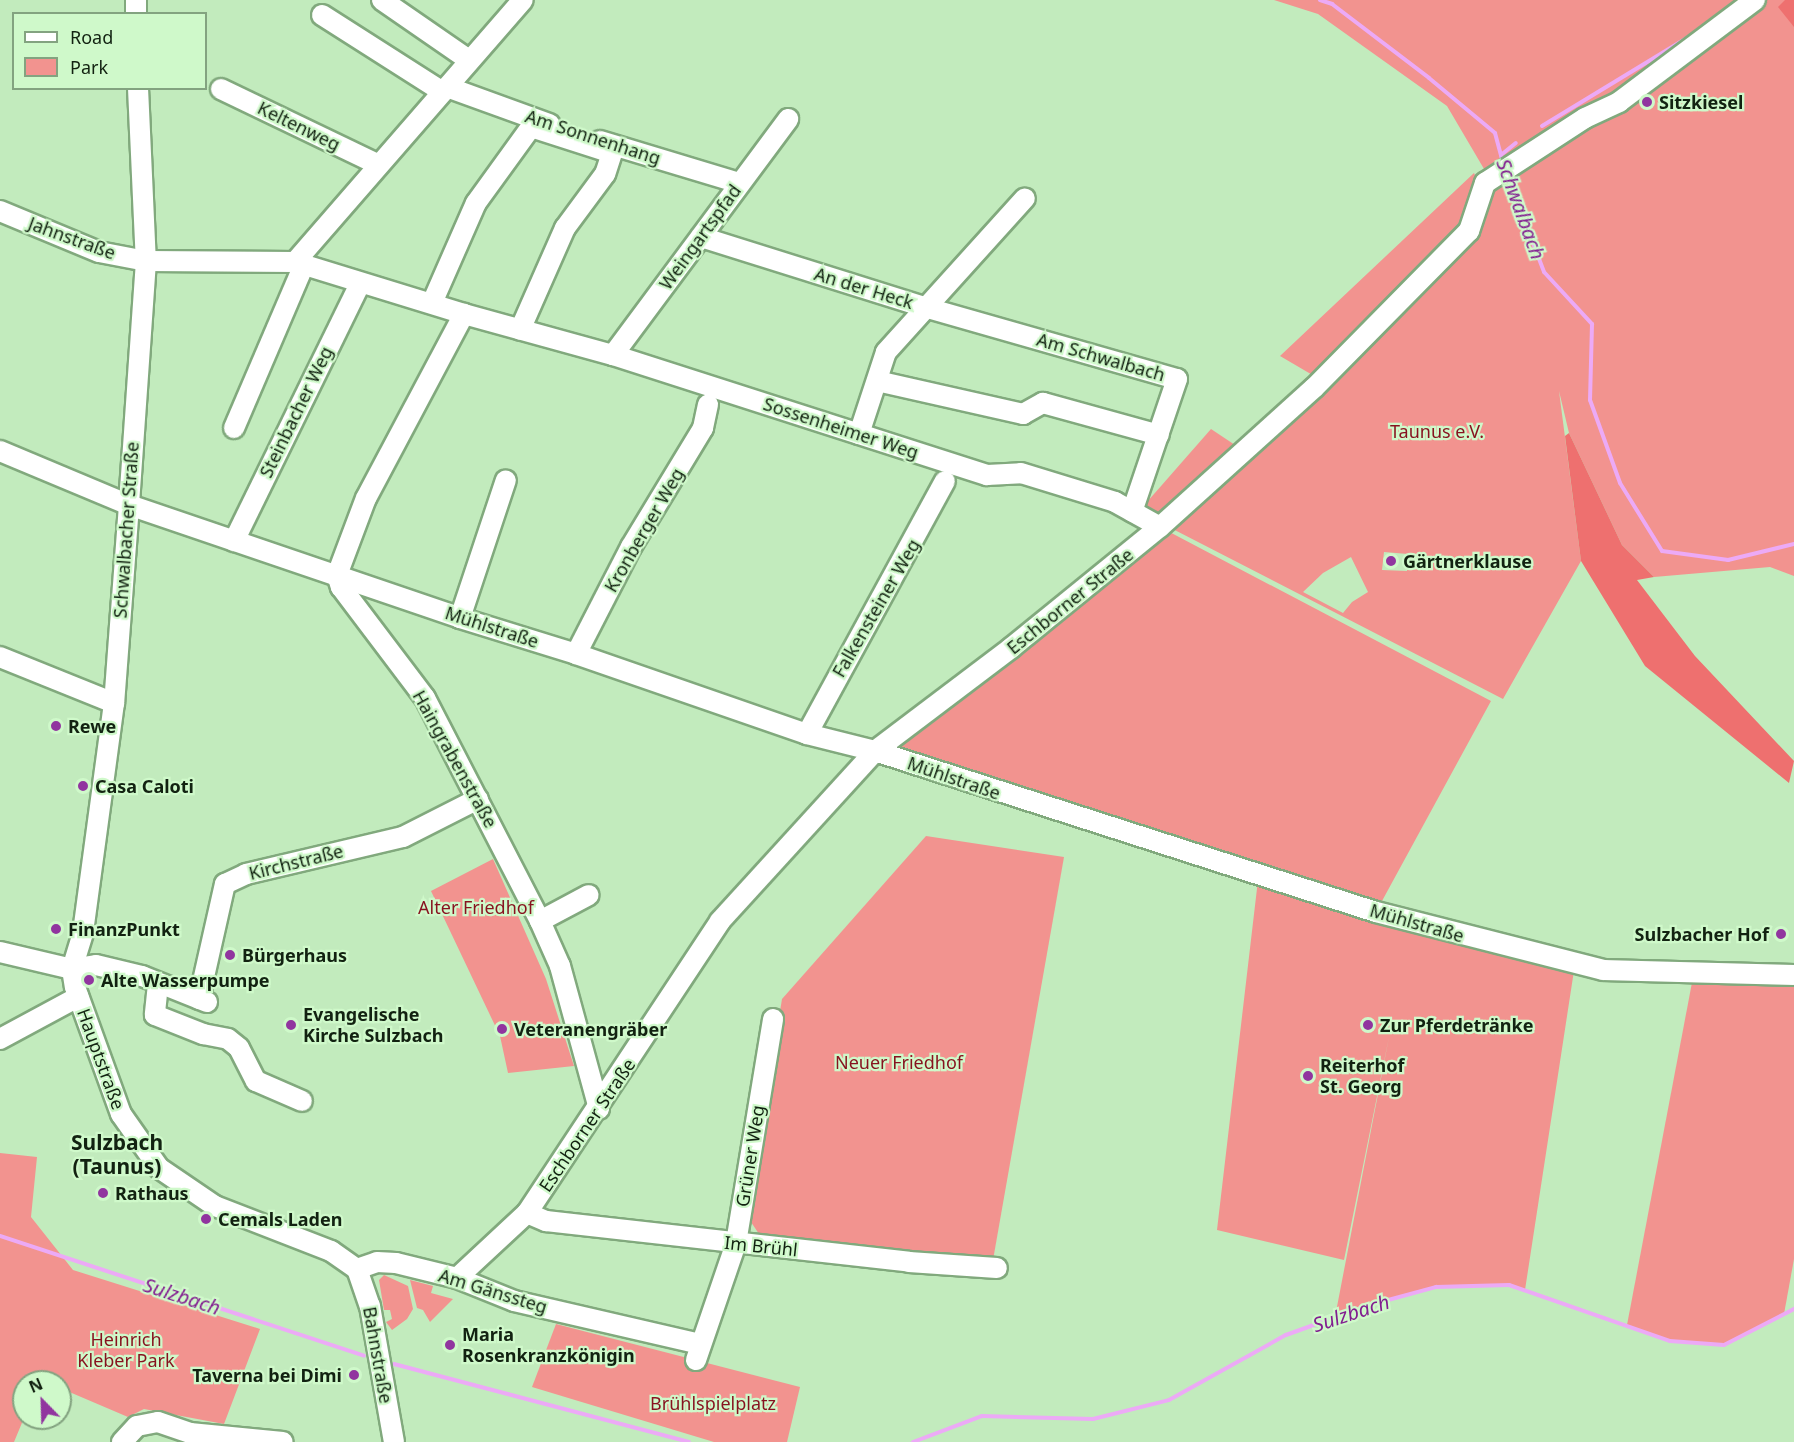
<!DOCTYPE html>
<html>
<head>
<meta charset="utf-8">
<style>
  body { margin:0 }
  #map { position:relative; width:1794px; height:1442px; overflow:hidden; background:#c2ebbd; font-family:"Noto Sans",sans-serif }
  div>[style] { position:absolute }
  [style*='--x'] { left:calc(var(--x)*1px); top:calc(var(--y)*1px); width:calc(var(--w)*1px); rotate:calc(var(--a)*1deg) }
  .green>* { inset:0; background:#f2938f }
  .forest>* { inset:0; background:#ee706f }
  .stream>* { height:4px; margin:-2px; padding:0 2px; transform-origin:2px; border-radius:2px; background:#ecaaf6 }
  .roads { filter:drop-shadow(2px 0 #81a97d) drop-shadow(-2px 0 #81a97d) drop-shadow(0 2px #81a97d) drop-shadow(0 -2px #81a97d) }
  .minor>* { height:20px; margin:-10px; padding:0 10px; transform-origin:10px; border-radius:10px; background:#fff }
  .dots>* { width:16px; height:16px; translate:-50% -50%; box-sizing:border-box; border:3px solid #cff9ca; border-radius:50% }
  span { translate:-50% -50%; white-space:nowrap; text-align:center; line-height:1.15; -webkit-text-stroke:4.5px #cff9ca; paint-order:stroke }
  .poi-label { font-size:18px; color:#122211; font-weight:700 }
  .left { translate:0 -50%; text-align:left }
  .right { translate:-100% -50%; text-align:right }
  .street-label { font-size:18px; color:#122211 }
  .park-label { font-size:18px; color:#87121f }
  .water-label { font-size:20px; color:#821d90; font-style:italic }
  .quarter-label { font-size:21px; color:#122211; font-weight:700 }
  .legend { position:absolute; left:12px; top:12px; width:195px; height:78px; box-sizing:border-box; background:#cff9ca; border:2px solid #83a380; margin:0; padding:8px 10px; list-style:none; font-size:18px; color:#122211 }
  .legend li { display:flex; align-items:center; gap:12px; height:30px }
  .legend b { width:30px; border:2px solid #83a380 }
  .north { position:absolute; left:12px; top:1370px; width:60px; height:60px; box-sizing:border-box; background:#cff9ca; border:2px solid #83a380; border-radius:50%; rotate:337deg; font-size:16px; font-weight:700; line-height:24px; text-align:center; color:#122211 }
  .north::after { content:''; display:block; margin:auto; width:21px; height:27px; background:#91359f; clip-path:polygon(50% 0,100% 100%,50% 72%,0 100%) }
</style>
</head>
<body>
<div id="map">
  <div class="green">
    <i style="clip-path:polygon(evenodd,1274px 0,1794px 0,1794px 576px,1770px 567px,1654px 577px,1622px 545px,1569px 433px,1559px 391px,1581px 561px,1503px 699px,1163px 524px,1321px 380px,1280px 356px,1474px 173px,1484px 195px,1487px 174px,1447px 106px,1318px 14px,1274px 0,1384px 552px,1408px 554px,1407px 571px,1382px 570px,1384px 552px,1274px 0,1351px 557px,1368px 592px,1352px 602px,1343px 613px,1303px 592px,1323px 573px,1351px 557px)"></i>
    <i style="clip-path:polygon(1211px 429px,1241px 449px,1165px 519px,1140px 510px)"></i>
    <i style="clip-path:polygon(1160px 527px,1491px 701px,1376px 912px,1575px 964px,1525px 1290px,1509px 1285px,1436px 1287px,1335px 1317px,1389px 1037px,1344px 1260px,1217px 1230px,1258px 880px,875px 751px)"></i>
    <i style="clip-path:polygon(926px 836px,1064px 857px,993px 1260px,763px 1240px,747px 1216px,782px 999px)"></i>
    <i style="clip-path:polygon(493px 859px,546px 979px,574px 1066px,508px 1073px,500px 1036px,431px 891px)"></i>
    <i style="clip-path:polygon(1694px 972px,1794px 975px,1794px 1259px,1784px 1314px,1724px 1345px,1670px 1341px,1627px 1325px)"></i>
    <i style="clip-path:polygon(0 1153px,37px 1157px,31px 1217px,73px 1270px,260px 1329px,224px 1424px,144px 1409px,128px 1417px,60px 1388px,60px 1382px,42px 1380px,24px 1382px,24px 1418px,14px 1442px,0 1442px)"></i>
    <i style="clip-path:polygon(384px 1275px,408px 1286px,413px 1309px,407px 1319px,392px 1330px,386px 1322px,392px 1319px,390px 1310px,384px 1310px,379px 1280px)"></i>
    <i style="clip-path:polygon(410px 1280px,433px 1286px,431px 1293px,453px 1299px,430px 1322px,423px 1310px,417px 1308px)"></i>
    <i style="clip-path:polygon(556px 1324px,800px 1387px,787px 1442px,714px 1442px,532px 1387px)"></i>
  </div>
  <div class="forest">
    <i style="clip-path:polygon(1785px 0,1794px 0,1794px 27px,1778px 7px)"></i>
    <i style="clip-path:polygon(1569px 433px,1622px 545px,1654px 577px,1637px 580px,1695px 656px,1794px 761px,1789px 783px,1645px 666px,1581px 561px,1565px 436px)"></i>
  </div>
  <div class="stream">
    <i style="--x:1320;--y:0;--w:13;--a:18"></i>
    <i style="--x:1332;--y:4;--w:122;--a:37.3"></i>
    <i style="--x:1429;--y:78;--w:86;--a:39.8"></i>
    <i style="--x:1495;--y:133;--w:30;--a:75"></i>
    <i style="--x:1542;--y:126;--w:183;--a:-31.3"></i>
    <i style="--x:1501;--y:155;--w:19;--a:-39"></i>
    <i style="--x:1507;--y:175;--w:104;--a:69.1"></i>
    <i style="--x:1544;--y:272;--w:71;--a:47.3"></i>
    <i style="--x:1592;--y:324;--w:76;--a:91.5"></i>
    <i style="--x:1590;--y:400;--w:88;--a:70.1"></i>
    <i style="--x:1620;--y:483;--w:80;--a:58.3"></i>
    <i style="--x:1662;--y:551;--w:67;--a:7.8"></i>
    <i style="--x:1728;--y:560;--w:68;--a:-13.6"></i>
    <i style="--x:0;--y:1236;--w:383;--a:18.2"></i>
    <i style="--x:394;--y:1364;--w:305;--a:14.8"></i>
    <i style="--x:913;--y:1442;--w:74;--a:-20.6"></i>
    <i style="--x:982;--y:1416;--w:111;--a:1.5"></i>
    <i style="--x:1093;--y:1419;--w:78;--a:-14"></i>
    <i style="--x:1169;--y:1400;--w:134;--a:-29.1"></i>
    <i style="--x:1286;--y:1335;--w:85;--a:-19.9"></i>
    <i style="--x:1366;--y:1306;--w:73;--a:-15.2"></i>
    <i style="--x:1436;--y:1287;--w:73;--a:-1.6"></i>
    <i style="--x:1509;--y:1285;--w:170;--a:19.2"></i>
    <i style="--x:1670;--y:1341;--w:54;--a:4.2"></i>
    <i style="--x:1724;--y:1345;--w:79;--a:-27.2"></i>
  </div>
  <div class="roads">
    <div class="minor">
      <i style="--x:136;--y:0;--w:14;--a:90"></i>
      <i style="--x:382;--y:0;--w:106;--a:34.6"></i>
      <i style="--x:322;--y:15;--w:143;--a:32.5"></i>
      <i style="--x:447;--y:87;--w:109;--a:19.9"></i>
      <i style="--x:138;--y:88;--w:173;--a:87.4"></i>
      <i style="--x:146;--y:261;--w:245;--a:94"></i>
      <i style="--x:129;--y:505;--w:199;--a:94.3"></i>
      <i style="--x:114;--y:703;--w:232;--a:97.7"></i>
      <i style="--x:83;--y:933;--w:38;--a:107"></i>
      <i style="--x:72;--y:969;--w:18;--a:81"></i>
      <i style="--x:75;--y:987;--w:135;--a:70.1"></i>
      <i style="--x:121;--y:1114;--w:66;--a:54.9"></i>
      <i style="--x:159;--y:1168;--w:68;--a:34.2"></i>
      <i style="--x:215;--y:1206;--w:124;--a:21.2"></i>
      <i style="--x:331;--y:1251;--w:32;--a:35"></i>
      <i style="--x:357;--y:1269;--w:39;--a:71"></i>
      <i style="--x:370;--y:1306;--w:138;--a:80"></i>
      <i style="--x:221;--y:89;--w:173;--a:25.7"></i>
      <i style="--x:600;--y:141;--w:145;--a:16.8"></i>
      <i style="--x:0;--y:211;--w:107;--a:22.5"></i>
      <i style="--x:99;--y:252;--w:48;--a:10.8"></i>
      <i style="--x:146;--y:261;--w:149;--a:0.4"></i>
      <i style="--x:295;--y:262;--w:177;--a:17.1"></i>
      <i style="--x:464;--y:314;--w:155;--a:15.4"></i>
      <i style="--x:613;--y:355;--w:393;--a:17.8"></i>
      <i style="--x:987;--y:475;--w:34;--a:-3"></i>
      <i style="--x:1021;--y:473;--w:98;--a:17.1"></i>
      <i style="--x:1115;--y:502;--w:51;--a:29.1"></i>
      <i style="--x:701;--y:237;--w:234;--a:17.4"></i>
      <i style="--x:924;--y:307;--w:263;--a:15.9"></i>
      <i style="--x:1177;--y:379;--w:140;--a:108.7"></i>
      <i style="--x:295;--y:262;--w:347;--a:-49"></i>
      <i style="--x:432;--y:303;--w:109;--a:-66.3"></i>
      <i style="--x:476;--y:203;--w:94;--a:-54.1"></i>
      <i style="--x:531;--y:127;--w:85;--a:17.8"></i>
      <i style="--x:612;--y:153;--w:22;--a:108"></i>
      <i style="--x:605;--y:174;--w:67;--a:126.5"></i>
      <i style="--x:565;--y:228;--w:111;--a:113.8"></i>
      <i style="--x:464;--y:314;--w:208;--a:118"></i>
      <i style="--x:366;--y:498;--w:82;--a:110.6"></i>
      <i style="--x:337;--y:575;--w:13;--a:72"></i>
      <i style="--x:341;--y:587;--w:139;--a:52.9"></i>
      <i style="--x:425;--y:698;--w:251;--a:62.7"></i>
      <i style="--x:540;--y:921;--w:49;--a:66"></i>
      <i style="--x:560;--y:966;--w:148;--a:74.7"></i>
      <i style="--x:613;--y:355;--w:294;--a:-53.4"></i>
      <i style="--x:877;--y:381;--w:150;--a:12.7"></i>
      <i style="--x:1023;--y:414;--w:23;--a:-29"></i>
      <i style="--x:1043;--y:403;--w:120;--a:15.4"></i>
      <i style="--x:234;--y:428;--w:177;--a:-66.8"></i>
      <i style="--x:859;--y:434;--w:86;--a:-71.8"></i>
      <i style="--x:886;--y:352;--w:207;--a:-47.9"></i>
      <i style="--x:0;--y:451;--w:140;--a:22.7"></i>
      <i style="--x:129;--y:505;--w:350;--a:18.8"></i>
      <i style="--x:460;--y:618;--w:121;--a:17.2"></i>
      <i style="--x:576;--y:654;--w:244;--a:19.1"></i>
      <i style="--x:807;--y:734;--w:70;--a:14"></i>
      <i style="--x:875;--y:751;--w:526;--a:17.82"></i>
      <i style="--x:1376;--y:912;--w:234;--a:14.3"></i>
      <i style="--x:1603;--y:970;--w:191;--a:1.5"></i>
      <i style="--x:234;--y:541;--w:286;--a:-63.9"></i>
      <i style="--x:460;--y:618;--w:145;--a:-71.6"></i>
      <i style="--x:576;--y:654;--w:120;--a:-62.8"></i>
      <i style="--x:631;--y:547;--w:139;--a:-58.8"></i>
      <i style="--x:703;--y:428;--w:24;--a:-78"></i>
      <i style="--x:0;--y:657;--w:123;--a:22"></i>
      <i style="--x:807;--y:734;--w:288;--a:-61.4"></i>
      <i style="--x:540;--y:921;--w:55;--a:-28"></i>
      <i style="--x:0;--y:952;--w:74;--a:13.3"></i>
      <i style="--x:72;--y:969;--w:24;--a:-9"></i>
      <i style="--x:96;--y:965;--w:47;--a:13.4"></i>
      <i style="--x:142;--y:976;--w:70;--a:21.8"></i>
      <i style="--x:158;--y:984;--w:31;--a:96"></i>
      <i style="--x:155;--y:1015;--w:52;--a:21.6"></i>
      <i style="--x:203;--y:1034;--w:25;--a:11"></i>
      <i style="--x:228;--y:1039;--w:14;--a:39"></i>
      <i style="--x:239;--y:1048;--w:37;--a:63"></i>
      <i style="--x:256;--y:1081;--w:50;--a:23.5"></i>
      <i style="--x:199;--y:999;--w:118;--a:-77.3"></i>
      <i style="--x:225;--y:884;--w:23;--a:-25"></i>
      <i style="--x:246;--y:874;--w:161;--a:-13.3"></i>
      <i style="--x:403;--y:837;--w:84;--a:-26.9"></i>
      <i style="--x:0;--y:1039;--w:89;--a:-28.3"></i>
      <i style="--x:527;--y:1213;--w:21;--a:23"></i>
      <i style="--x:546;--y:1221;--w:365;--a:6.4"></i>
      <i style="--x:909;--y:1262;--w:88;--a:3.9"></i>
      <i style="--x:357;--y:1269;--w:21;--a:-19"></i>
      <i style="--x:377;--y:1262;--w:19;--a:3"></i>
      <i style="--x:396;--y:1263;--w:63;--a:13.8"></i>
      <i style="--x:457;--y:1278;--w:61;--a:22"></i>
      <i style="--x:514;--y:1301;--w:191;--a:13"></i>
      <i style="--x:457;--y:1278;--w:96;--a:-42.9"></i>
      <i style="--x:527;--y:1213;--w:350;--a:-56.5"></i>
      <i style="--x:720;--y:921;--w:230;--a:-47.6"></i>
      <i style="--x:875;--y:751;--w:171;--a:-37.1"></i>
      <i style="--x:1011;--y:648;--w:192;--a:-39.1"></i>
      <i style="--x:1160;--y:527;--w:207;--a:-42.1"></i>
      <i style="--x:1314;--y:388;--w:221;--a:-45.4"></i>
      <i style="--x:1469;--y:231;--w:51;--a:-71.6"></i>
      <i style="--x:1485;--y:183;--w:119;--a:-33"></i>
      <i style="--x:1585;--y:118;--w:38;--a:-25"></i>
      <i style="--x:1619;--y:102;--w:170;--a:-36.9"></i>
      <i style="--x:696;--y:1360;--w:124;--a:-71.1"></i>
      <i style="--x:736;--y:1243;--w:227;--a:-80.6"></i>
      <i style="--x:122;--y:1442;--w:22;--a:-47"></i>
      <i style="--x:137;--y:1426;--w:21;--a:-11"></i>
      <i style="--x:158;--y:1422;--w:34;--a:19"></i>
      <i style="--x:190;--y:1433;--w:93;--a:5.5"></i>
    </div>
  </div>
  <div class="dots">
    <i style="left:1647px;top:102px;background:#91359f"></i>
    <i style="left:1391px;top:561px;background:#91359f"></i>
    <i style="left:56px;top:726px;background:#91359f"></i>
    <i style="left:83px;top:786px;background:#91359f"></i>
    <i style="left:56px;top:929px;background:#91359f"></i>
    <i style="left:1781px;top:934px;background:#91359f"></i>
    <i style="left:230px;top:955px;background:#91359f"></i>
    <i style="left:89px;top:980px;background:#91359f"></i>
    <i style="left:291px;top:1025px;background:#91359f"></i>
    <i style="left:1368px;top:1025px;background:#91359f"></i>
    <i style="left:502px;top:1029px;background:#91359f"></i>
    <i style="left:1308px;top:1076px;background:#91359f"></i>
    <i style="left:103px;top:1193px;background:#91359f"></i>
    <i style="left:206px;top:1219px;background:#91359f"></i>
    <i style="left:450px;top:1345px;background:#91359f"></i>
    <i style="left:354px;top:1375px;background:#91359f"></i>
  </div>
  <div class="poi-label">
    <span class="left" style="left:1659px;top:102px">Sitzkiesel</span>
    <span class="left" style="left:1403px;top:561px">Gärtnerklause</span>
    <span class="left" style="left:68px;top:726px">Rewe</span>
    <span class="left" style="left:95px;top:786px">Casa Caloti</span>
    <span class="left" style="left:68px;top:929px">FinanzPunkt</span>
    <span class="right" style="left:1769px;top:934px">Sulzbacher Hof</span>
    <span class="left" style="left:242px;top:955px">Bürgerhaus</span>
    <span class="left" style="left:101px;top:980px">Alte Wasserpumpe</span>
    <span class="left" style="left:303px;top:1025px">Evangelische<br>Kirche Sulzbach</span>
    <span class="left" style="left:1380px;top:1025px">Zur Pferdetränke</span>
    <span class="left" style="left:514px;top:1029px">Veteranengräber</span>
    <span class="left" style="left:1320px;top:1076px">Reiterhof<br>St. Georg</span>
    <span class="left" style="left:115px;top:1193px">Rathaus</span>
    <span class="left" style="left:218px;top:1219px">Cemals Laden</span>
    <span class="left" style="left:462px;top:1345px">Maria<br>Rosenkranzkönigin</span>
    <span class="right" style="left:342px;top:1375px">Taverna bei Dimi</span>
  </div>
  <div class="street-label">
    <span style="left:299px;top:126px;rotate:26deg">Keltenweg</span>
    <span style="left:593px;top:137px;rotate:18deg">Am Sonnenhang</span>
    <span style="left:700px;top:237px;rotate:-54deg">Weingartspfad</span>
    <span style="left:72px;top:238px;rotate:20deg">Jahnstraße</span>
    <span style="left:864px;top:288px;rotate:17deg">An der Heck</span>
    <span style="left:1101px;top:357px;rotate:16deg">Am Schwalbach</span>
    <span style="left:296px;top:412px;rotate:-64deg">Steinbacher Weg</span>
    <span style="left:841px;top:428px;rotate:18deg">Sossenheimer Weg</span>
    <span style="left:126px;top:530px;rotate:-86deg">Schwalbacher Straße</span>
    <span style="left:644px;top:530px;rotate:-60deg">Kronberger Weg</span>
    <span style="left:1070px;top:601px;rotate:-39deg">Eschborner Straße</span>
    <span style="left:876px;top:608px;rotate:-60deg">Falkensteiner Weg</span>
    <span style="left:492px;top:627px;rotate:18deg">Mühlstraße</span>
    <span style="left:455px;top:759px;rotate:61deg">Haingrabenstraße</span>
    <span style="left:954px;top:778px;rotate:19deg">Mühlstraße</span>
    <span style="left:296px;top:862px;rotate:-14deg">Kirchstraße</span>
    <span style="left:1417px;top:923px;rotate:16deg">Mühlstraße</span>
    <span style="left:101px;top:1059px;rotate:70deg">Hauptstraße</span>
    <span style="left:587px;top:1125px;rotate:-56deg">Eschborner Straße</span>
    <span style="left:750px;top:1156px;rotate:-81deg">Grüner Weg</span>
    <span style="left:761px;top:1246px;rotate:6deg">Im Brühl</span>
    <span style="left:493px;top:1291px;rotate:17deg">Am Gänssteg</span>
    <span style="left:378px;top:1355px;rotate:80deg">Bahnstraße</span>
  </div>
  <div class="park-label">
    <span style="left:1437px;top:431px">Taunus e.V.</span>
    <span style="left:476px;top:907px">Alter Friedhof</span>
    <span style="left:899px;top:1062px">Neuer Friedhof</span>
    <span style="left:126px;top:1350px">Heinrich<br>Kleber Park</span>
    <span style="left:713px;top:1403px">Brühlspielplatz</span>
  </div>
  <div class="water-label">
    <span style="left:1521px;top:209px;rotate:70deg">Schwalbach</span>
    <span style="left:182px;top:1296px;rotate:18deg">Sulzbach</span>
    <span style="left:1351px;top:1313px;rotate:-18deg">Sulzbach</span>
  </div>
  <div class="quarter-label">
    <span style="left:117px;top:1154px">Sulzbach<br>(Taunus)</span>
  </div>
  <ul class="legend">
  <li><b style="height:8px;background:#fff"></b>Road</li>
  <li><b style="height:16px;background:#f2938f"></b>Park</li>
  </ul>
  <div class="north">N</div>
</div>
</body>
</html>
